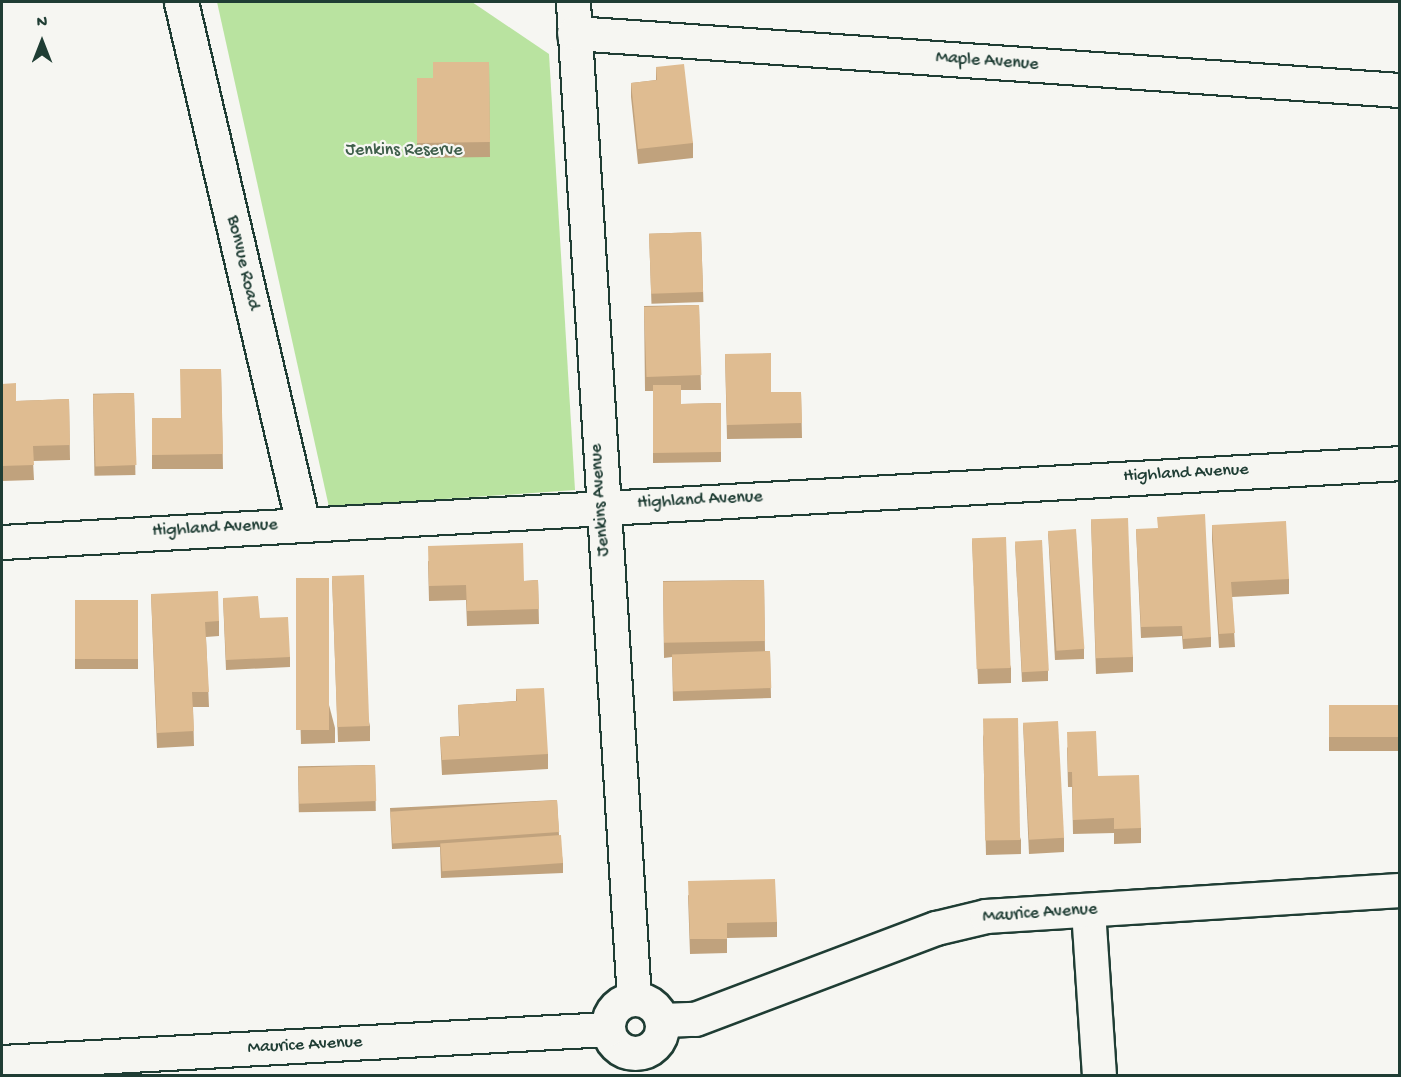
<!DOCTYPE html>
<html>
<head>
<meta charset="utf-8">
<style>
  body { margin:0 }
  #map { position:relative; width:1401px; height:1077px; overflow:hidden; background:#f6f6f2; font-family:"Gochi Hand",sans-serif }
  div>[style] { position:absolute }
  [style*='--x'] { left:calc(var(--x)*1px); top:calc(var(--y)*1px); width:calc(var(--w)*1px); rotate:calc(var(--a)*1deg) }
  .green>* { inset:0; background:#b9e3a0 }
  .roads { filter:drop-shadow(2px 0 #1f3d34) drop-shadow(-2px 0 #1f3d34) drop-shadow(0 2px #1f3d34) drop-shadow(0 -2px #1f3d34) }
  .minor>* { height:33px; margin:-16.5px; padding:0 16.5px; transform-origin:16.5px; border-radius:16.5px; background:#f6f6f2 }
  .minor>.ring { margin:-16.5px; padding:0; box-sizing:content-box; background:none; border:33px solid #f6f6f2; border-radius:50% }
  .wall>* { inset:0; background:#c0a27d; transform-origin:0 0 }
  .building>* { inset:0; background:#dfbc91; transform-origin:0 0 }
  span { translate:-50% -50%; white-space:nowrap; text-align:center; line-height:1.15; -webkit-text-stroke:4.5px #f6f6f2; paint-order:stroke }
  .street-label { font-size:18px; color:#1f3d34 }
  .park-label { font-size:18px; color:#3e5e4a }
  .frame { position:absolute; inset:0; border:3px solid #1f3d34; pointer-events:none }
  .north { position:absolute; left:12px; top:12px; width:60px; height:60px; -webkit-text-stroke:4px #f6f6f2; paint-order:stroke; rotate:0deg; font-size:16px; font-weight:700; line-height:24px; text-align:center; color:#1f3d34 }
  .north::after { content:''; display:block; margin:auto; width:21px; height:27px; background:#1f3d34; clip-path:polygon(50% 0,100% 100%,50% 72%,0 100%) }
</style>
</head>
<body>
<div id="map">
  <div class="green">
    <i style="clip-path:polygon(217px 2px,472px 2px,549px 54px,575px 490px,329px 507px)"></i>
  </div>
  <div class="roads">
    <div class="minor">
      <i style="--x:181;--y:2;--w:536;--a:76.85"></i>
      <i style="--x:573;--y:2;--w:999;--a:86.5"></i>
      <i style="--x:574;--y:33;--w:828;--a:3.95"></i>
      <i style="--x:2;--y:542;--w:1400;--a:-3.23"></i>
      <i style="--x:1088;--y:910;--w:166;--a:86.2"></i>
      <i class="ring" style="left:608px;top:999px;width:21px;height:21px"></i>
      <i style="--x:662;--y:1020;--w:33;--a:-2"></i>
      <i style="--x:695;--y:1019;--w:258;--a:-20.7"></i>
      <i style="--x:936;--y:928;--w:51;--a:-13.5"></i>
      <i style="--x:986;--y:916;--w:415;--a:-3.6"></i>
      <i style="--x:2;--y:1062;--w:607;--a:-3.12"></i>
    </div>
  </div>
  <div class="wall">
    <i style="clip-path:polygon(489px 62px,490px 157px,417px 158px,417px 78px,433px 78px)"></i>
    <i style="clip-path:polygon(656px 67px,693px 143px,693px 158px,638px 164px,631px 97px,631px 83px,656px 80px)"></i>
    <i style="left:701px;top:232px;width:70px;height:52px;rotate:88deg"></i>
    <i style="clip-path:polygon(699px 305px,701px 390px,681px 390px,681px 404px,721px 403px,721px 462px,653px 463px,653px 391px,645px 391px,644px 306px)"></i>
    <i style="clip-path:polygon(725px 354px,771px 392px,801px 392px,802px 438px,727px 439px)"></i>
    <i style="clip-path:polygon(221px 369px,223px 469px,152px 469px,152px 418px,181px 418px)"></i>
    <i style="clip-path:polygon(2px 384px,16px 401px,69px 399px,70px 460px,33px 461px,34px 480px,2px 481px)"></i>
    <i style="left:134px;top:393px;width:82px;height:41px;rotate:89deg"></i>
    <i style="clip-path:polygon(1091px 519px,1133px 657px,1133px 672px,1096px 674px)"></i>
    <i style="clip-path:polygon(1212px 525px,1289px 579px,1289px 594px,1232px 597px,1235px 647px,1219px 648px,1212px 540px)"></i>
    <i style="clip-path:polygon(1136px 529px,1211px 637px,1211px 647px,1183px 649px,1182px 636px,1141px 638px)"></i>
    <i style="clip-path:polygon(1048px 531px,1084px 649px,1084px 659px,1055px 660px)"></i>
    <i style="clip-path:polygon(972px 539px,1011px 668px,1011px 683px,978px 684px)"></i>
    <i style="clip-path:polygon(1015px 542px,1048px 671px,1048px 681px,1022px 682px)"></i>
    <i style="clip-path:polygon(428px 561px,524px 581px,538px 580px,539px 624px,467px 626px,466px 600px,429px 601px)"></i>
    <i style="clip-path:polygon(332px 577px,370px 726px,370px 741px,338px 742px)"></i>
    <i style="clip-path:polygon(296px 578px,335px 728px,335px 743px,301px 744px)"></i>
    <i style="clip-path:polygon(764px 580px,765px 651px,770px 651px,771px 698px,673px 701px,672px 657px,664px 658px,663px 581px)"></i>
    <i style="clip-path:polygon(151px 594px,219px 621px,219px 636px,206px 637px,209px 707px,193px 707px,194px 746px,157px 748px)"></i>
    <i style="clip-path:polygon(223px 598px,290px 657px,290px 667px,226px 670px)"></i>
    <i style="left:75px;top:600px;width:63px;height:69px"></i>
    <i style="clip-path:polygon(516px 689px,548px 754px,548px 769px,442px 775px,440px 737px,459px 736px,458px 705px,516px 701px)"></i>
    <i style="left:1400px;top:705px;width:46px;height:71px;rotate:90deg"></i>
    <i style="clip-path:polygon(1023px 723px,1064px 838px,1064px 852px,1029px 854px)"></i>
    <i style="clip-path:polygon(983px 734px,1021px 840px,1021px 854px,986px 855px)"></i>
    <i style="clip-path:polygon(1067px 747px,1098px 776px,1141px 828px,1141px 843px,1114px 844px,1114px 833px,1073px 834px,1072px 787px,1068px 787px)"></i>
    <i style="left:375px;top:765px;width:46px;height:77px;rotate:89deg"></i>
    <i style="clip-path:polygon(557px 800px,559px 835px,563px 863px,563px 873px,441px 878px,440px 847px,392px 849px,390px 808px)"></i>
    <i style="clip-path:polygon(688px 895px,777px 922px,777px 937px,727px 938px,727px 953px,690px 954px)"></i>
  </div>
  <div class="building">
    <i style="clip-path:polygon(433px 62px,489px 62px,490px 142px,417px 143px,417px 78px,433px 78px)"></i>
    <i style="clip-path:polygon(684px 64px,693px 143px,638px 149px,631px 83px,657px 80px,656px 67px)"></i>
    <i style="left:701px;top:232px;width:60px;height:52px;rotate:88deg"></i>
    <i style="left:699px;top:305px;width:70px;height:55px;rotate:88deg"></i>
    <i style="clip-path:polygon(771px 353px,771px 392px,801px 392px,802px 423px,727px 425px,725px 354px)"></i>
    <i style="clip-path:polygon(180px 369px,221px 369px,223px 454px,152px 455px,152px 418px,181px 418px)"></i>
    <i style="clip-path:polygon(16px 383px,16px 401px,69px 399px,70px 445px,33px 446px,34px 465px,2px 466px,2px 384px)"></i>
    <i style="clip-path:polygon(653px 385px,681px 385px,681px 404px,721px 403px,721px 452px,653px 453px)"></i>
    <i style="left:134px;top:393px;width:72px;height:41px;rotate:88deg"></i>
    <i style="clip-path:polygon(1205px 514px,1211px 637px,1183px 639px,1182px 626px,1141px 627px,1136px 529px,1158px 528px,1157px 517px)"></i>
    <i style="left:1128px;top:518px;width:139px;height:37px;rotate:88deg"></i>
    <i style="clip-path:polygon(1286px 521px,1289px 579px,1231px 582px,1235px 633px,1219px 634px,1212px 525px)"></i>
    <i style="left:1076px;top:529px;width:120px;height:28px;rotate:86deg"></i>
    <i style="left:1006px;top:537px;width:131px;height:34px;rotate:88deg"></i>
    <i style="left:1042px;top:540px;width:131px;height:27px;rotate:87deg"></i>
    <i style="clip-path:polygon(523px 543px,524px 581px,538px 580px,539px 609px,467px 611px,466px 585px,429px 586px,428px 546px)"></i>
    <i style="left:364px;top:575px;width:151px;height:32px;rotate:88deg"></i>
    <i style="left:296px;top:578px;width:33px;height:152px"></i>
    <i style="left:764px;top:580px;width:61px;height:101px;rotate:89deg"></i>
    <i style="clip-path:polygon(218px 591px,219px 621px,205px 622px,209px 692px,192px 692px,194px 731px,157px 733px,151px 594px)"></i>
    <i style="clip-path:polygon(258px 596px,260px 618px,288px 617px,290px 657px,226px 660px,223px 598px)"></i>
    <i style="left:75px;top:600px;width:63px;height:59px"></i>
    <i style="left:770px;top:651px;width:37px;height:98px;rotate:88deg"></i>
    <i style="clip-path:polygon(544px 688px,548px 754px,442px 760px,440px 737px,460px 736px,458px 705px,517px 701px,516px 689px)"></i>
    <i style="left:1400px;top:705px;width:32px;height:71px;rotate:90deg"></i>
    <i style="left:1018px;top:718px;width:122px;height:35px;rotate:89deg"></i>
    <i style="left:1058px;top:721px;width:117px;height:35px;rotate:87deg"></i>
    <i style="clip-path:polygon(1096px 731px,1098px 776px,1139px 775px,1141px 828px,1114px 829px,1114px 818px,1073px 820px,1072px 772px,1068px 772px,1067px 732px)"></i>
    <i style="left:375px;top:765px;width:36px;height:77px;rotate:88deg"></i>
    <i style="left:557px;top:800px;width:32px;height:167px;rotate:86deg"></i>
    <i style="left:561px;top:835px;width:28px;height:121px;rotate:86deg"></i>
    <i style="clip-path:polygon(775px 879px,777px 922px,727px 923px,727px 939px,690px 939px,688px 881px)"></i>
  </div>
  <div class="street-label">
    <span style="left:987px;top:62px;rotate:4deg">Maple Avenue</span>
    <span style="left:242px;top:263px;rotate:77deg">Bonvue Road</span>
    <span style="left:1186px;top:474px;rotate:-3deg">Highland Avenue</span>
    <span style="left:601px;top:500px;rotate:-94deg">Jenkins Avenue</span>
    <span style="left:700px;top:501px;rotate:-3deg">Highland Avenue</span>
    <span style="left:215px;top:529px;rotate:-3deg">Highland Avenue</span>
    <span style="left:1040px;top:914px;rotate:-4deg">Maurice Avenue</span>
    <span style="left:305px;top:1046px;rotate:-3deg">Maurice Avenue</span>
  </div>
  <div class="park-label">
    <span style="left:404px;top:151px">Jenkins Reserve</span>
  </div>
  <div class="frame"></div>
  <div class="north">N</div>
</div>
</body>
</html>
